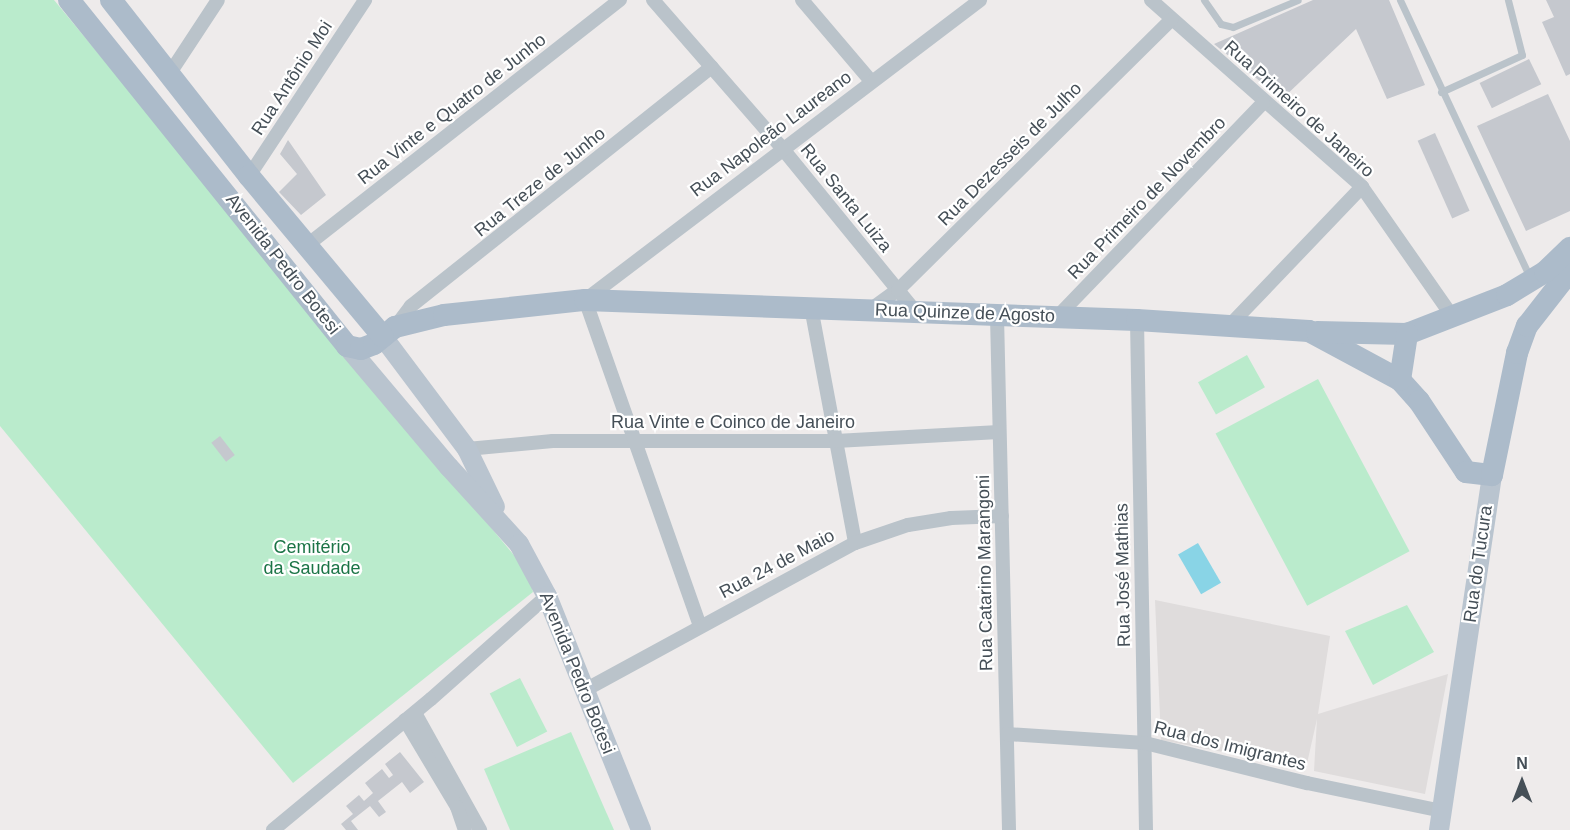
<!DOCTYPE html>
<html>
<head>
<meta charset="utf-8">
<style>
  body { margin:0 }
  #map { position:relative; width:1570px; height:830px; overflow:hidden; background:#eeebeb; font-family:Helvetica,sans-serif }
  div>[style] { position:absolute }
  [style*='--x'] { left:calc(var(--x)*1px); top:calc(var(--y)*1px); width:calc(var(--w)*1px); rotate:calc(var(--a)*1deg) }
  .education>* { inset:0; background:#dfdcdc }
  .green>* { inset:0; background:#baebcc; transform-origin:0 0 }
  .water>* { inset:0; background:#89d4e6; transform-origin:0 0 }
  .building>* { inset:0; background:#c5c8ce; transform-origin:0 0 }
  .lane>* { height:7px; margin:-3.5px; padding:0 3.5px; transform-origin:3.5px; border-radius:3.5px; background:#bac3ca }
  .street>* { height:14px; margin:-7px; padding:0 7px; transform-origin:7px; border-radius:7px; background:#bac3ca }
  .secondary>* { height:20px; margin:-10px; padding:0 10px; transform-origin:10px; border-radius:10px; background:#b9c4cf }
  .primary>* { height:22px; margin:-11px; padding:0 11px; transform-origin:11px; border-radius:11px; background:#acbbca }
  span { translate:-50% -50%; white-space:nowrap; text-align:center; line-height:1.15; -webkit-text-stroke:4.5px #fff; paint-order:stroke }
  .street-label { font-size:18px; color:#454f57 }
  .park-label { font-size:18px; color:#1b7446 }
  .north { position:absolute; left:1492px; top:752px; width:60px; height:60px; -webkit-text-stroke:4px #fff; paint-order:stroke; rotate:0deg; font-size:16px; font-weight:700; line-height:24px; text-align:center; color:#454f57 }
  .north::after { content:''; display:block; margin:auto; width:21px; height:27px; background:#454f57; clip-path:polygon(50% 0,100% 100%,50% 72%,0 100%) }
</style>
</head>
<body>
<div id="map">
  <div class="education">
    <i style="clip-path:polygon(1155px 600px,1330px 636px,1318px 714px,1448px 674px,1425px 794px,1314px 771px,1317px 719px,1306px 768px,1161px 740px)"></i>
  </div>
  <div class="green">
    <i style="clip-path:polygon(0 0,54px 0,527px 571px,533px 592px,293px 783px,0 426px)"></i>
    <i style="left:1247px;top:355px;width:37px;height:56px;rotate:61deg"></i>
    <i style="left:1318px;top:379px;width:195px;height:116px;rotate:62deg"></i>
    <i style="clip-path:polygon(1407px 605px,1434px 652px,1373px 685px,1345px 631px)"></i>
    <i style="left:520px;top:678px;width:60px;height:34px;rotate:63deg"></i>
    <i style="clip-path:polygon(571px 732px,614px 830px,510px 830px,484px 769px)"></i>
  </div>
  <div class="water">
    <i style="left:1198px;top:543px;width:46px;height:23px;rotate:60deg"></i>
  </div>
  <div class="building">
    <i style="clip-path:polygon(1313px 0,1389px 0,1425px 85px,1387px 99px,1356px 29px,1282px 99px,1214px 44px)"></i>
    <i style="clip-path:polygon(1546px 0,1570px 0,1570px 74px,1566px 76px,1542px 22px,1554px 17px)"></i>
    <i style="left:1529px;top:59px;width:28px;height:55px;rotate:64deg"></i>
    <i style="clip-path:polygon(1548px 94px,1570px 141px,1570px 211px,1526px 231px,1477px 126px)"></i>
    <i style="left:1435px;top:133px;width:85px;height:19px;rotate:66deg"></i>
    <i style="clip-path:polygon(288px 140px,326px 195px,301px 215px,279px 192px,297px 174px,280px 154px)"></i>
    <i style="left:220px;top:436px;width:24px;height:11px;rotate:52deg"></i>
    <i style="clip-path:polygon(400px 752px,424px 782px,410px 793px,402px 782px,378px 801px,386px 812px,379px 817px,370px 806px,351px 821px,358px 830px,346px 830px,341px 824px,353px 814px,346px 806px,359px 795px,364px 801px,373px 793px,365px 783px,382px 769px,389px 778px,393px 775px,385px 764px)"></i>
  </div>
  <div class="lane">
    <i style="--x:1204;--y:0;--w:29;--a:55"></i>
    <i style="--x:1221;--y:24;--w:12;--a:14"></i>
    <i style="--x:1233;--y:27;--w:70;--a:-22.6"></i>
    <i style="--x:1400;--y:0;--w:307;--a:64.9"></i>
    <i style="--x:1441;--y:92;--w:89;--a:-24.6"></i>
    <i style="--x:1522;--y:55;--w:57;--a:-104.3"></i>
  </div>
  <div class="street">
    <i style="--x:653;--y:0;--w:196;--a:48.9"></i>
    <i style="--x:782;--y:148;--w:210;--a:50.8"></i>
    <i style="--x:802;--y:0;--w:106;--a:49.6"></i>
    <i style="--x:1151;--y:0;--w:282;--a:41.5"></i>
    <i style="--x:1362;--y:187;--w:157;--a:55.1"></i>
    <i style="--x:170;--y:73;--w:87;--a:-56.7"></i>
    <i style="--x:249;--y:176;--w:211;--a:-56.6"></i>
    <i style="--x:306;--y:246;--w:399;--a:-38.1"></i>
    <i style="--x:811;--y:307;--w:240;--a:79.4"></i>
    <i style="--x:870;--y:310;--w:34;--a:-36"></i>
    <i style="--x:898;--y:290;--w:385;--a:-44.7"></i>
    <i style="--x:997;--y:316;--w:514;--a:88.66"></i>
    <i style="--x:1057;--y:317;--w:297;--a:-46.1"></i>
    <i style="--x:1137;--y:320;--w:510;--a:88.99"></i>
    <i style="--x:1230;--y:325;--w:191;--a:-46.3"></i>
    <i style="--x:396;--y:326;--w:25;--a:-53"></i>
    <i style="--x:411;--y:306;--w:384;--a:-38.5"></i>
    <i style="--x:467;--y:449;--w:86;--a:-5.3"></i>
    <i style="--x:553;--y:441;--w:283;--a:0"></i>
    <i style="--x:836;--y:441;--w:163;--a:-3.2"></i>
    <i style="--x:700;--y:626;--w:346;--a:-109.4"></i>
    <i style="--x:585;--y:300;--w:496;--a:-37.2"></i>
    <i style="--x:585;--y:690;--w:307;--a:-28.6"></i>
    <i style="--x:855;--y:543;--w:56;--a:-18.8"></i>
    <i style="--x:908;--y:525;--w:44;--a:-9.2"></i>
    <i style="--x:951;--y:518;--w:51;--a:-2.2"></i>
    <i style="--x:415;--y:713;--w:134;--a:60.9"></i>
    <i style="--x:405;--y:720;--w:101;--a:59.1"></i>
    <i style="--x:457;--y:807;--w:24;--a:71"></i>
    <i style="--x:1007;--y:734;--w:138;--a:3.7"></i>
    <i style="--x:1145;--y:743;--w:167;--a:13.9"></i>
    <i style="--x:1307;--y:783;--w:138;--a:11.7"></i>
    <i style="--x:273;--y:830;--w:205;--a:-39.7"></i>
    <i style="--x:431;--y:699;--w:155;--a:-41.6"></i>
  </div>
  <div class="secondary">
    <i style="--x:383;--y:337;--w:140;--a:53.1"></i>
    <i style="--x:467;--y:449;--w:64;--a:64.2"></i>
    <i style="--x:347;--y:346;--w:158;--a:49.9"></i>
    <i style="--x:449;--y:467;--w:104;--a:47.7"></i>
    <i style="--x:519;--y:544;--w:59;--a:61.7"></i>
    <i style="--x:547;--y:596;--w:252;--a:68.1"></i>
    <i style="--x:1439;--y:830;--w:359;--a:-81.5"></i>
  </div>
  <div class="primary">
    <i style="--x:69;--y:0;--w:444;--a:51.2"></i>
    <i style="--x:347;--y:346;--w:14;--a:12"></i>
    <i style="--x:361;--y:349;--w:14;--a:-21"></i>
    <i style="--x:374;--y:344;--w:27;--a:-39"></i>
    <i style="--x:395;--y:327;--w:50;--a:-13.8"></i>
    <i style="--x:444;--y:315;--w:142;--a:-6.1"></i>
    <i style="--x:585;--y:300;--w:552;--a:2.08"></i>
    <i style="--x:1137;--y:320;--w:172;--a:3.7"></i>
    <i style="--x:1309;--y:331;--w:103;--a:28.3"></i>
    <i style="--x:1400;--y:380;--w:28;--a:48"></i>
    <i style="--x:1419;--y:401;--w:85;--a:56.5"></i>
    <i style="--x:1466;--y:472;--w:26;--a:7"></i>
    <i style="--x:1492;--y:475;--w:125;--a:-78.4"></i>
    <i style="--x:1517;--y:353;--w:29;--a:-70"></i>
    <i style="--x:1527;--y:326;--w:70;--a:-52"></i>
    <i style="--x:111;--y:0;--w:224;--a:51.9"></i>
    <i style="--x:249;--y:176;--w:209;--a:50.2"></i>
    <i style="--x:1317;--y:332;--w:90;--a:1.3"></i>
    <i style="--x:1407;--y:334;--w:107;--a:-21.3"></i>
    <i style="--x:1507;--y:295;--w:44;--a:-31.2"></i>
    <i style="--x:1545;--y:272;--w:35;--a:-44"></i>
    <i style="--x:1400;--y:380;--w:47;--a:-81.3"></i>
  </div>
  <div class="street-label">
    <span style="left:292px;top:78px;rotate:-57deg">Rua Antônio Moi</span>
    <span style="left:452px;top:109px;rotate:-38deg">Rua Vinte e Quatro de Junho</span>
    <span style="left:1299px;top:109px;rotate:42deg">Rua Primeiro de Janeiro</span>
    <span style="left:771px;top:134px;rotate:-37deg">Rua Napoleão Laureano</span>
    <span style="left:1010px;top:154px;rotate:-45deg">Rua Dezesseis de Julho</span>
    <span style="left:540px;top:182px;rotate:-39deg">Rua Treze de Junho</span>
    <span style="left:846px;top:198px;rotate:51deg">Rua Santa Luiza</span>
    <span style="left:1147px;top:198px;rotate:-46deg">Rua Primeiro de Novembro</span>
    <span style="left:283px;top:264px;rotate:52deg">Avenida Pedro Botesi</span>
    <span style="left:965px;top:313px;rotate:2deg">Rua Quinze de Agosto</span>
    <span style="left:733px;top:422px">Rua Vinte e Coinco de Janeiro</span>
    <span style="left:777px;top:564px;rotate:-28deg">Rua 24 de Maio</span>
    <span style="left:1478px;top:564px;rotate:-82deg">Rua do Tucura</span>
    <span style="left:985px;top:573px;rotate:-91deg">Rua Catarino Marangoni</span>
    <span style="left:1123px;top:575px;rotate:-91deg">Rua José Mathias</span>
    <span style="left:577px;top:673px;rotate:68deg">Avenida Pedro Botesi</span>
    <span style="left:1230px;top:746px;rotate:14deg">Rua dos Imigrantes</span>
  </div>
  <div class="park-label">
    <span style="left:312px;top:558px">Cemitério<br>da Saudade</span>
  </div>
  <div class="north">N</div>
</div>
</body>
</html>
